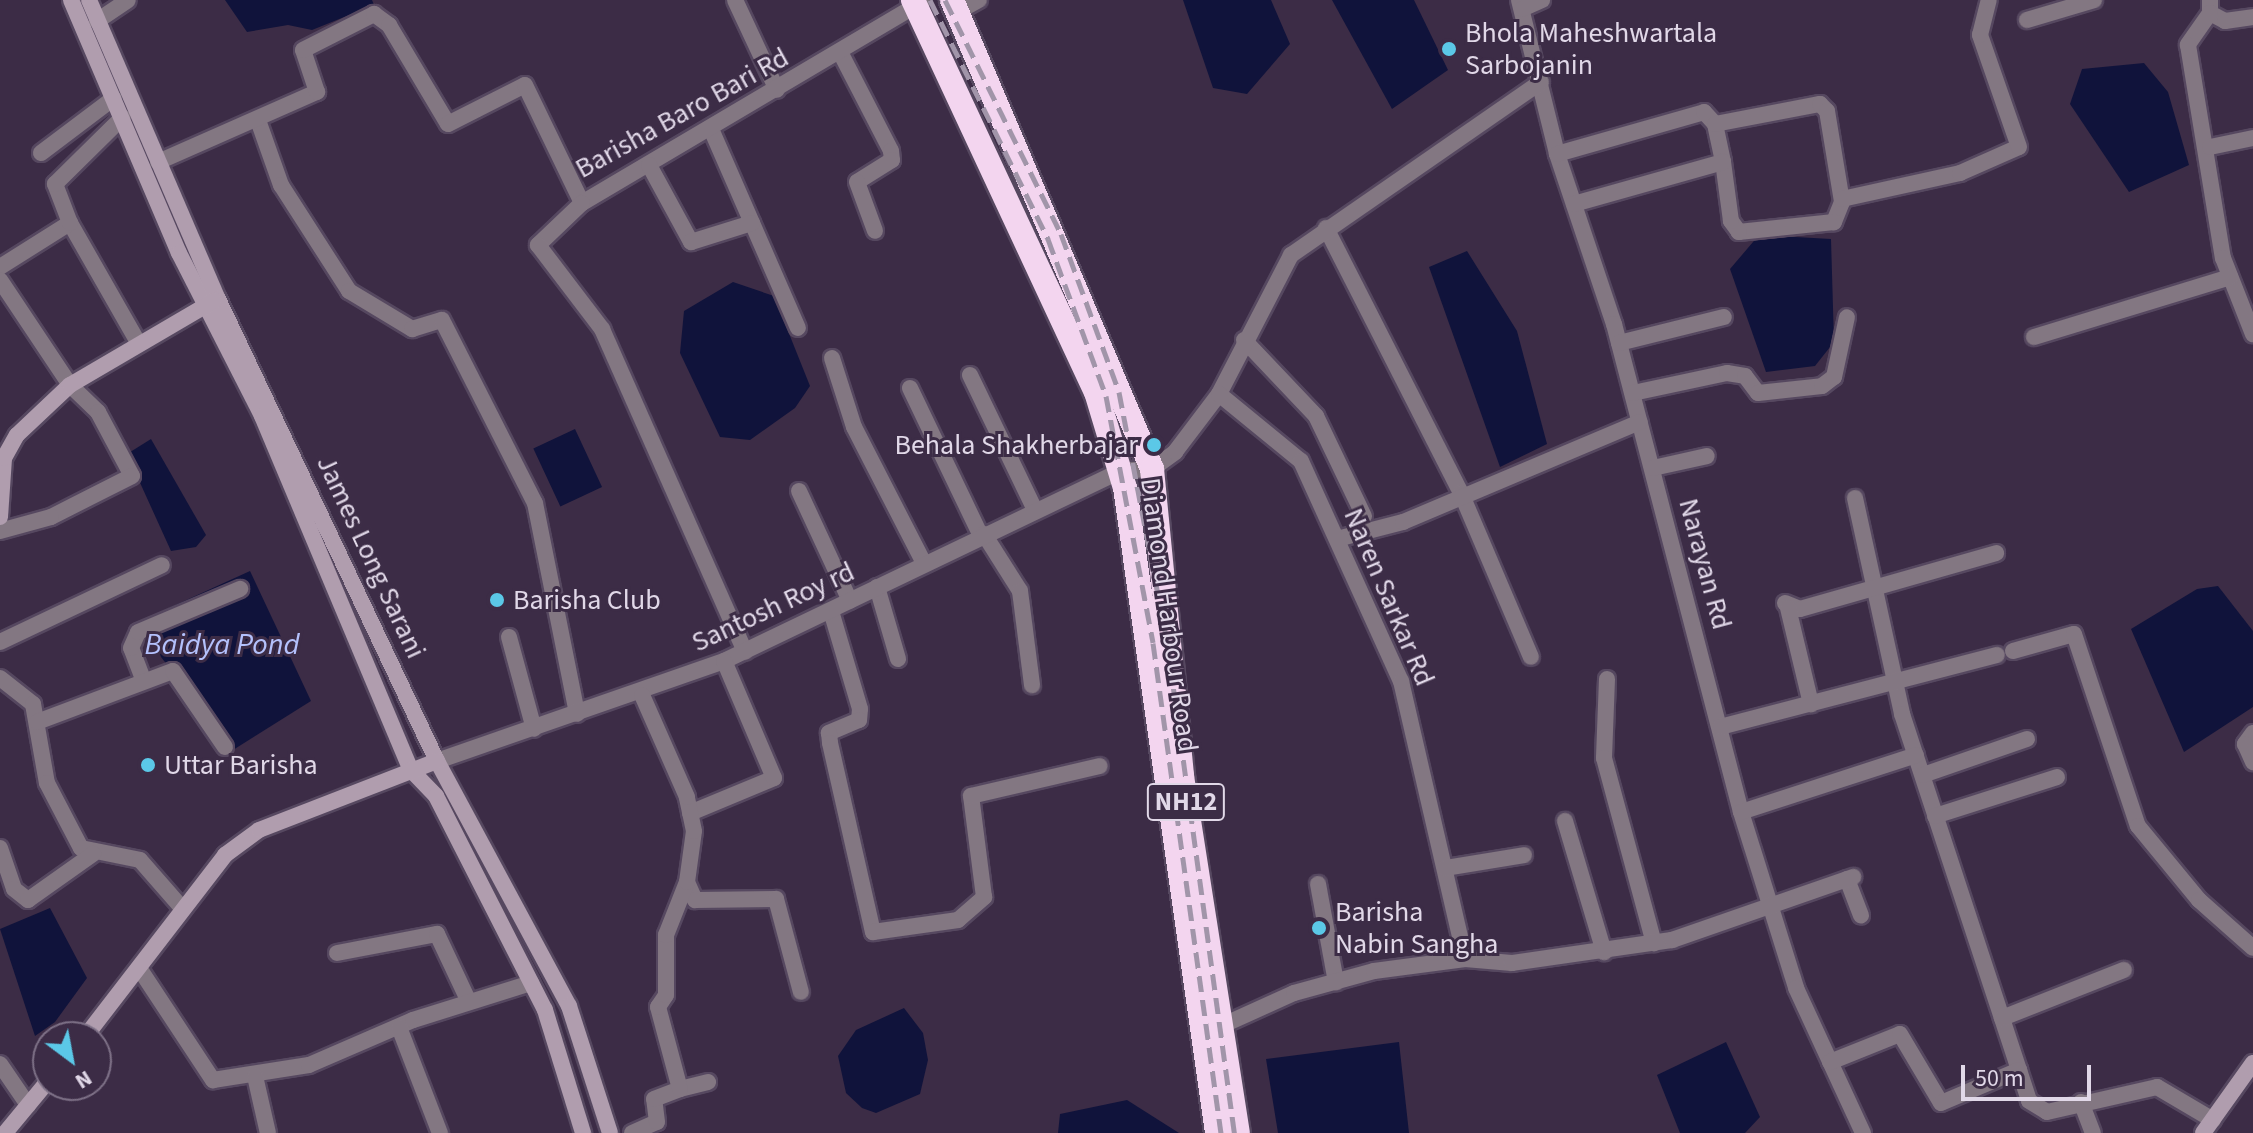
<!DOCTYPE html>
<html>
<head>
<meta charset="utf-8">
<style>
  body { margin:0 }
  #map { position:relative; width:2253px; height:1133px; overflow:hidden; background:#3c2c46; font-family:"Source Sans 3",sans-serif }
  div>[style] { position:absolute }
  [style*='--x'] { left:calc(var(--x)*1px); top:calc(var(--y)*1px); width:calc(var(--w)*1px); rotate:calc(var(--a)*1deg) }
  .water>* { inset:0; background:#10133b; transform-origin:0 0 }
  .roads { filter:drop-shadow(2px 0 #564860) drop-shadow(-2px 0 #564860) drop-shadow(0 2px #564860) drop-shadow(0 -2px #564860) }
  .street>* { height:16px; margin:-8px; padding:0 8px; transform-origin:8px; border-radius:8px; background:#837782 }
  .secondary>* { height:16px; margin:-8px; padding:0 8px; transform-origin:8px; border-radius:8px; background:#b09dae }
  .highway>* { height:24px; margin:-12px; padding:0 12px; transform-origin:12px; border-radius:12px; background:#f3d5ef }
  .rail>* { height:5px; margin-top:-2.5px; transform-origin:0; background:repeating-linear-gradient(90deg,#a195a9 0 16px,transparent 0 24px) }
  .dots>* { width:22px; height:22px; translate:-50% -50%; box-sizing:border-box; border:4px solid #3c2c46; border-radius:50% }
  span { translate:-50% -50%; white-space:nowrap; text-align:center; line-height:1.15; -webkit-text-stroke:6px #3c2c46; paint-order:stroke }
  .shield-label span { padding:2px 6px; background:#3c2c46; border:2px solid; border-radius:6px; -webkit-text-stroke-width:0 }
  .shield-label { font-size:26px; color:#e1d8e8; font-weight:700 }
  .poi-label { font-size:28px; color:#e1d8e8 }
  .left { translate:0 -50%; text-align:left }
  .right { translate:-100% -50%; text-align:right }
  .street-label { font-size:28px; color:#e1d8e8 }
  .water-label { font-size:30px; color:#b4c1fc; font-style:italic }
  .north { position:absolute; left:32px; top:1021px; width:80px; height:80px; box-sizing:border-box; background:#3c2c46; border:2px solid #7e7187; border-radius:50%; rotate:148deg; font-size:22px; font-weight:700; line-height:32px; text-align:center; color:#e1d8e8 }
  .north::after { content:''; display:block; margin:auto; width:28px; height:36px; background:#5bc8e7; clip-path:polygon(50% 0,100% 100%,50% 72%,0 100%) }
  .scale { position:absolute; left:1961px; top:1065px; width:130px; height:36px; box-sizing:border-box; border:4px solid #e1d8e8; border-top:0; padding-left:10px; font-size:24px; line-height:28px; white-space:nowrap; color:#e1d8e8; -webkit-text-stroke:6px #3c2c46; paint-order:stroke }
</style>
</head>
<body>
<div id="map">
  <div class="water">
    <i style="clip-path:polygon(225px 0,372px 0,374px 5px,312px 30px,288px 25px,247px 32px)"></i>
    <i style="clip-path:polygon(1183px 0,1271px 0,1290px 44px,1247px 94px,1213px 88px)"></i>
    <i style="clip-path:polygon(1332px 0,1414px 0,1448px 70px,1392px 109px)"></i>
    <i style="clip-path:polygon(2144px 63px,2168px 92px,2189px 165px,2129px 192px,2070px 104px,2082px 69px)"></i>
    <i style="clip-path:polygon(1759px 235px,1831px 239px,1834px 342px,1815px 366px,1766px 372px,1730px 269px)"></i>
    <i style="clip-path:polygon(1467px 251px,1517px 331px,1547px 444px,1500px 467px,1429px 267px)"></i>
    <i style="clip-path:polygon(733px 282px,774px 296px,810px 386px,795px 408px,750px 440px,720px 437px,680px 353px,684px 311px)"></i>
    <i style="left:575px;top:429px;width:64px;height:46px;rotate:65deg"></i>
    <i style="clip-path:polygon(151px 439px,206px 535px,196px 547px,171px 551px,127px 454px)"></i>
    <i style="clip-path:polygon(250px 571px,311px 701px,233px 750px,161px 657px,147px 618px)"></i>
    <i style="clip-path:polygon(2218px 586px,2253px 631px,2253px 707px,2184px 752px,2131px 629px,2197px 589px)"></i>
    <i style="clip-path:polygon(50px 908px,87px 978px,55px 1022px,35px 1036px,0 929px)"></i>
    <i style="clip-path:polygon(904px 1008px,923px 1033px,928px 1060px,920px 1094px,876px 1113px,862px 1108px,846px 1093px,838px 1056px,856px 1030px)"></i>
    <i style="clip-path:polygon(1399px 1042px,1409px 1133px,1278px 1133px,1266px 1059px)"></i>
    <i style="clip-path:polygon(1726px 1042px,1760px 1117px,1745px 1133px,1680px 1133px,1657px 1075px)"></i>
    <i style="clip-path:polygon(1127px 1100px,1179px 1133px,1058px 1133px,1060px 1114px)"></i>
  </div>
  <div class="roads">
    <div class="street">
      <i style="--x:735;--y:0;--w:99;--a:65"></i>
      <i style="--x:1519;--y:0;--w:159;--a:76.1"></i>
      <i style="--x:1557;--y:154;--w:179;--a:71.5"></i>
      <i style="--x:1614;--y:324;--w:504;--a:75.41"></i>
      <i style="--x:1741;--y:812;--w:184;--a:72.6"></i>
      <i style="--x:1796;--y:988;--w:160;--a:65.2"></i>
      <i style="--x:2210;--y:0;--w:13;--a:90"></i>
      <i style="--x:2210;--y:13;--w:17;--a:28"></i>
      <i style="--x:2225;--y:21;--w:28;--a:-8"></i>
      <i style="--x:1522;--y:9;--w:22;--a:-24"></i>
      <i style="--x:957;--y:12;--w:25;--a:-29"></i>
      <i style="--x:2210;--y:13;--w:39;--a:125"></i>
      <i style="--x:2188;--y:45;--w:216;--a:80.7"></i>
      <i style="--x:2223;--y:258;--w:82;--a:68.5"></i>
      <i style="--x:2027;--y:20;--w:70;--a:-16.6"></i>
      <i style="--x:97;--y:21;--w:37;--a:-34"></i>
      <i style="--x:840;--y:52;--w:111;--a:62.7"></i>
      <i style="--x:891;--y:151;--w:9;--a:84"></i>
      <i style="--x:892;--y:160;--w:41;--a:147.8"></i>
      <i style="--x:857;--y:182;--w:52;--a:69.8"></i>
      <i style="--x:259;--y:123;--w:66;--a:70.5"></i>
      <i style="--x:281;--y:185;--w:126;--a:57.3"></i>
      <i style="--x:349;--y:291;--w:74;--a:31.1"></i>
      <i style="--x:412;--y:329;--w:31;--a:-17"></i>
      <i style="--x:442;--y:320;--w:205;--a:63.1"></i>
      <i style="--x:535;--y:503;--w:215;--a:78.7"></i>
      <i style="--x:1715;--y:124;--w:39;--a:78"></i>
      <i style="--x:711;--y:129;--w:217;--a:66.4"></i>
      <i style="--x:2210;--y:147;--w:44;--a:-11.8"></i>
      <i style="--x:41;--y:153;--w:91;--a:-37"></i>
      <i style="--x:1557;--y:154;--w:153;--a:-15.9"></i>
      <i style="--x:1704;--y:112;--w:16;--a:47"></i>
      <i style="--x:1715;--y:124;--w:107;--a:-10.8"></i>
      <i style="--x:1820;--y:104;--w:10;--a:45"></i>
      <i style="--x:1827;--y:111;--w:92;--a:80.6"></i>
      <i style="--x:1842;--y:202;--w:22;--a:112"></i>
      <i style="--x:1834;--y:222;--w:96;--a:174"></i>
      <i style="--x:1739;--y:232;--w:14;--a:-126"></i>
      <i style="--x:1731;--y:221;--w:60;--a:-97.7"></i>
      <i style="--x:1723;--y:162;--w:155;--a:164.3"></i>
      <i style="--x:158;--y:162;--w:174;--a:-23.8"></i>
      <i style="--x:317;--y:92;--w:44;--a:-108.4"></i>
      <i style="--x:303;--y:50;--w:80;--a:-26.9"></i>
      <i style="--x:374;--y:14;--w:19;--a:36"></i>
      <i style="--x:389;--y:25;--w:115;--a:59.2"></i>
      <i style="--x:448;--y:124;--w:86;--a:-26.9"></i>
      <i style="--x:525;--y:85;--w:131;--a:64.2"></i>
      <i style="--x:582;--y:203;--w:396;--a:-30.6"></i>
      <i style="--x:649;--y:165;--w:88;--a:61.4"></i>
      <i style="--x:691;--y:242;--w:64;--a:-17.3"></i>
      <i style="--x:1842;--y:199;--w:121;--a:-12.4"></i>
      <i style="--x:1960;--y:173;--w:64;--a:-23.8"></i>
      <i style="--x:2019;--y:147;--w:119;--a:-109.2"></i>
      <i style="--x:1980;--y:35;--w:36;--a:-76"></i>
      <i style="--x:582;--y:203;--w:61;--a:136.3"></i>
      <i style="--x:538;--y:245;--w:106;--a:52.7"></i>
      <i style="--x:602;--y:329;--w:353;--a:66.1"></i>
      <i style="--x:70;--y:223;--w:137;--a:60.3"></i>
      <i style="--x:1326;--y:228;--w:297;--a:63"></i>
      <i style="--x:1461;--y:493;--w:178;--a:66.9"></i>
      <i style="--x:0;--y:267;--w:83;--a:-32.2"></i>
      <i style="--x:70;--y:223;--w:42;--a:-111"></i>
      <i style="--x:55;--y:184;--w:95;--a:-44.6"></i>
      <i style="--x:0;--y:280;--w:126;--a:56.3"></i>
      <i style="--x:70;--y:385;--w:39;--a:44"></i>
      <i style="--x:98;--y:412;--w:72;--a:62"></i>
      <i style="--x:132;--y:476;--w:91;--a:153.2"></i>
      <i style="--x:51;--y:517;--w:53;--a:164.6"></i>
      <i style="--x:2034;--y:337;--w:205;--a:-17"></i>
      <i style="--x:1244;--y:340;--w:105;--a:46.5"></i>
      <i style="--x:1316;--y:416;--w:111;--a:64.4"></i>
      <i style="--x:1619;--y:343;--w:108;--a:-13.9"></i>
      <i style="--x:832;--y:358;--w:72;--a:72.3"></i>
      <i style="--x:854;--y:427;--w:153;--a:62.8"></i>
      <i style="--x:970;--y:375;--w:150;--a:64.3"></i>
      <i style="--x:910;--y:388;--w:164;--a:64.4"></i>
      <i style="--x:1633;--y:393;--w:96;--a:-12"></i>
      <i style="--x:1727;--y:373;--w:18;--a:9"></i>
      <i style="--x:1745;--y:376;--w:21;--a:53"></i>
      <i style="--x:1758;--y:393;--w:64;--a:-6.2"></i>
      <i style="--x:1822;--y:386;--w:15;--a:-37"></i>
      <i style="--x:1834;--y:377;--w:61;--a:-77.8"></i>
      <i style="--x:1219;--y:394;--w:157;--a:-62.6"></i>
      <i style="--x:1291;--y:255;--w:304;--a:-34.7"></i>
      <i style="--x:1653;--y:468;--w:55;--a:-12.5"></i>
      <i style="--x:799;--y:491;--w:121;--a:65.1"></i>
      <i style="--x:1855;--y:498;--w:221;--a:77.7"></i>
      <i style="--x:1902;--y:714;--w:407;--a:71.8"></i>
      <i style="--x:2029;--y:1101;--w:21;--a:31"></i>
      <i style="--x:2047;--y:1112;--w:113;--a:-12.8"></i>
      <i style="--x:2157;--y:1087;--w:65;--a:30.5"></i>
      <i style="--x:984;--y:534;--w:67;--a:57.7"></i>
      <i style="--x:1020;--y:591;--w:95;--a:82.7"></i>
      <i style="--x:1337;--y:539;--w:68;--a:-14.4"></i>
      <i style="--x:1403;--y:522;--w:257;--a:-22.9"></i>
      <i style="--x:877;--y:587;--w:75;--a:73.7"></i>
      <i style="--x:1785;--y:603;--w:16;--a:22"></i>
      <i style="--x:1800;--y:609;--w:204;--a:-15.9"></i>
      <i style="--x:1788;--y:608;--w:99;--a:76.5"></i>
      <i style="--x:831;--y:611;--w:102;--a:73.5"></i>
      <i style="--x:860;--y:709;--w:11;--a:95"></i>
      <i style="--x:859;--y:720;--w:33;--a:157"></i>
      <i style="--x:829;--y:733;--w:10;--a:84"></i>
      <i style="--x:830;--y:743;--w:194;--a:77.2"></i>
      <i style="--x:873;--y:932;--w:86;--a:-8"></i>
      <i style="--x:958;--y:920;--w:35;--a:-41"></i>
      <i style="--x:984;--y:897;--w:102;--a:-97.3"></i>
      <i style="--x:971;--y:796;--w:132;--a:-13.1"></i>
      <i style="--x:509;--y:637;--w:95;--a:74.8"></i>
      <i style="--x:0;--y:642;--w:179;--a:-25.4"></i>
      <i style="--x:2013;--y:651;--w:63;--a:-15.6"></i>
      <i style="--x:2074;--y:634;--w:202;--a:71.6"></i>
      <i style="--x:2138;--y:826;--w:96;--a:50.5"></i>
      <i style="--x:2199;--y:900;--w:72;--a:41.6"></i>
      <i style="--x:0;--y:678;--w:42;--a:38.2"></i>
      <i style="--x:33;--y:704;--w:80;--a:80"></i>
      <i style="--x:47;--y:783;--w:73;--a:62.4"></i>
      <i style="--x:81;--y:848;--w:60;--a:11.5"></i>
      <i style="--x:140;--y:860;--w:64;--a:48.8"></i>
      <i style="--x:143;--y:679;--w:33;--a:-111"></i>
      <i style="--x:131;--y:648;--w:17;--a:-66"></i>
      <i style="--x:138;--y:632;--w:111;--a:-22.9"></i>
      <i style="--x:1607;--y:679;--w:79;--a:92.2"></i>
      <i style="--x:1604;--y:758;--w:192;--a:74.9"></i>
      <i style="--x:37;--y:722;--w:145;--a:-20.6"></i>
      <i style="--x:173;--y:671;--w:92;--a:55.6"></i>
      <i style="--x:1720;--y:727;--w:286;--a:-14.6"></i>
      <i style="--x:2253;--y:733;--w:14;--a:126"></i>
      <i style="--x:2245;--y:744;--w:20;--a:66"></i>
      <i style="--x:437;--y:761;--w:304;--a:-19.2"></i>
      <i style="--x:724;--y:661;--w:439;--a:-25.6"></i>
      <i style="--x:1120;--y:471;--w:32;--a:-4"></i>
      <i style="--x:1152;--y:469;--w:29;--a:-36"></i>
      <i style="--x:1175;--y:452;--w:73;--a:-52.8"></i>
      <i style="--x:1219;--y:394;--w:106;--a:39.3"></i>
      <i style="--x:1301;--y:461;--w:242;--a:65.6"></i>
      <i style="--x:1401;--y:681;--w:285;--a:77"></i>
      <i style="--x:1923;--y:775;--w:110;--a:-19.1"></i>
      <i style="--x:1741;--y:812;--w:184;--a:-18"></i>
      <i style="--x:690;--y:813;--w:91;--a:-22.6"></i>
      <i style="--x:774;--y:778;--w:127;--a:-113.1"></i>
      <i style="--x:1935;--y:816;--w:128;--a:-17.7"></i>
      <i style="--x:1565;--y:821;--w:137;--a:73.4"></i>
      <i style="--x:0;--y:848;--w:43;--a:71.1"></i>
      <i style="--x:14;--y:889;--w:18;--a:38"></i>
      <i style="--x:28;--y:900;--w:80;--a:-35.3"></i>
      <i style="--x:1445;--y:868;--w:80;--a:-9.3"></i>
      <i style="--x:1847;--y:879;--w:39;--a:69"></i>
      <i style="--x:687;--y:882;--w:20;--a:66"></i>
      <i style="--x:695;--y:900;--w:81;--a:-0.7"></i>
      <i style="--x:776;--y:899;--w:96;--a:75"></i>
      <i style="--x:1318;--y:884;--w:100;--a:79.6"></i>
      <i style="--x:337;--y:953;--w:102;--a:-10.8"></i>
      <i style="--x:437;--y:934;--w:75;--a:64.8"></i>
      <i style="--x:141;--y:971;--w:131;--a:56.6"></i>
      <i style="--x:213;--y:1080;--w:97;--a:-8.9"></i>
      <i style="--x:309;--y:1065;--w:113;--a:-23.4"></i>
      <i style="--x:413;--y:1020;--w:124;--a:-17.4"></i>
      <i style="--x:2002;--y:1018;--w:131;--a:-21.5"></i>
      <i style="--x:1221;--y:1026;--w:80;--a:-24.3"></i>
      <i style="--x:1294;--y:993;--w:83;--a:-15.4"></i>
      <i style="--x:1374;--y:971;--w:92;--a:-7.5"></i>
      <i style="--x:1465;--y:959;--w:47;--a:4.9"></i>
      <i style="--x:1512;--y:963;--w:162;--a:-8.2"></i>
      <i style="--x:1672;--y:940;--w:192;--a:-19.2"></i>
      <i style="--x:399;--y:1027;--w:114;--a:68.9"></i>
      <i style="--x:1830;--y:1062;--w:75;--a:-21.8"></i>
      <i style="--x:1900;--y:1034;--w:80;--a:59.3"></i>
      <i style="--x:1941;--y:1103;--w:85;--a:-22.9"></i>
      <i style="--x:0;--y:1064;--w:50;--a:55.7"></i>
      <i style="--x:255;--y:1076;--w:58;--a:77.2"></i>
      <i style="--x:680;--y:1089;--w:29;--a:-14"></i>
      <i style="--x:2081;--y:1102;--w:33;--a:69"></i>
      <i style="--x:632;--y:1133;--w:27;--a:-24"></i>
      <i style="--x:657;--y:1122;--w:23;--a:-97"></i>
      <i style="--x:654;--y:1099;--w:28;--a:-21"></i>
      <i style="--x:680;--y:1089;--w:85;--a:-105"></i>
      <i style="--x:658;--y:1007;--w:14;--a:-56"></i>
      <i style="--x:666;--y:995;--w:60;--a:-90"></i>
      <i style="--x:666;--y:935;--w:57;--a:-68.4"></i>
      <i style="--x:687;--y:882;--w:51;--a:-82.2"></i>
      <i style="--x:694;--y:831;--w:35;--a:-102"></i>
      <i style="--x:687;--y:797;--w:111;--a:-113.8"></i>
    </div>
    <div class="secondary">
      <i style="--x:71;--y:0;--w:275;--a:66.9"></i>
      <i style="--x:179;--y:253;--w:183;--a:63"></i>
      <i style="--x:262;--y:416;--w:384;--a:67.2"></i>
      <i style="--x:411;--y:770;--w:36;--a:46"></i>
      <i style="--x:436;--y:796;--w:240;--a:63"></i>
      <i style="--x:545;--y:1010;--w:129;--a:72.8"></i>
      <i style="--x:89;--y:0;--w:326;--a:66.7"></i>
      <i style="--x:218;--y:299;--w:511;--a:64.64"></i>
      <i style="--x:437;--y:761;--w:278;--a:61.7"></i>
      <i style="--x:569;--y:1006;--w:133;--a:72.1"></i>
      <i style="--x:0;--y:517;--w:59;--a:-86.1"></i>
      <i style="--x:4;--y:458;--w:26;--a:-61"></i>
      <i style="--x:17;--y:435;--w:73;--a:-43.3"></i>
      <i style="--x:70;--y:385;--w:167;--a:-30.3"></i>
      <i style="--x:85;--y:1037;--w:230;--a:-52.4"></i>
      <i style="--x:225;--y:855;--w:42;--a:-36.3"></i>
      <i style="--x:259;--y:830;--w:191;--a:-21.2"></i>
      <i style="--x:5;--y:1133;--w:67;--a:-50.4"></i>
      <i style="--x:2203;--y:1133;--w:86;--a:-54.5"></i>
    </div>
    <div class="highway">
      <i style="--x:913;--y:0;--w:433;--a:65"></i>
      <i style="--x:1096;--y:392;--w:100;--a:73.2"></i>
      <i style="--x:1125;--y:488;--w:652;--a:81.88"></i>
      <i style="--x:952;--y:0;--w:510;--a:66.9"></i>
      <i style="--x:1152;--y:469;--w:308;--a:84.4"></i>
      <i style="--x:1182;--y:776;--w:361;--a:81.1"></i>
    </div>
  </div>
  <div class="rail">
    <i style="--x:930;--y:0;--w:267;--a:63.7"></i>
    <i style="--x:1048;--y:239;--w:167;--a:69.7"></i>
    <i style="--x:1106;--y:396;--w:251;--a:79.2"></i>
    <i style="--x:1153;--y:643;--w:495;--a:82.1"></i>
    <i style="--x:945;--y:0;--w:261;--a:63.6"></i>
    <i style="--x:1061;--y:234;--w:168;--a:69.8"></i>
    <i style="--x:1119;--y:392;--w:254;--a:79.1"></i>
    <i style="--x:1167;--y:641;--w:497;--a:82.2"></i>
  </div>
  <div class="dots">
    <i style="left:1449px;top:49px;background:#5bc8e7"></i>
    <i style="left:1154px;top:445px;background:#5bc8e7"></i>
    <i style="left:497px;top:600px;background:#5bc8e7"></i>
    <i style="left:148px;top:765px;background:#5bc8e7"></i>
    <i style="left:1319px;top:928px;background:#5bc8e7"></i>
  </div>
  <div class="shield-label">
    <span style="left:1186px;top:802px">NH12</span>
  </div>
  <div class="poi-label">
    <span class="left" style="left:1465px;top:49px">Bhola Maheshwartala<br>Sarbojanin</span>
    <span class="right" style="left:1138px;top:445px">Behala Shakherbajar</span>
    <span class="left" style="left:513px;top:600px">Barisha Club</span>
    <span class="left" style="left:164px;top:765px">Uttar Barisha</span>
    <span class="left" style="left:1335px;top:928px">Barisha<br>Nabin Sangha</span>
  </div>
  <div class="street-label">
    <span style="left:682px;top:113px;rotate:-29deg">Barisha Baro Bari Rd</span>
    <span style="left:371px;top:557px;rotate:65deg">James Long Sarani</span>
    <span style="left:1705px;top:564px;rotate:75deg">Narayan Rd</span>
    <span style="left:1389px;top:597px;rotate:67deg">Naren Sarkar Rd</span>
    <span style="left:773px;top:607px;rotate:-25deg">Santosh Roy rd</span>
    <span style="left:1169px;top:615px;rotate:82deg">Diamond Harbour Road</span>
  </div>
  <div class="water-label">
    <span style="left:222px;top:645px">Baidya Pond</span>
  </div>
  <div class="north">N</div>
  <div class="scale">50 m</div>
</div>
</body>
</html>
